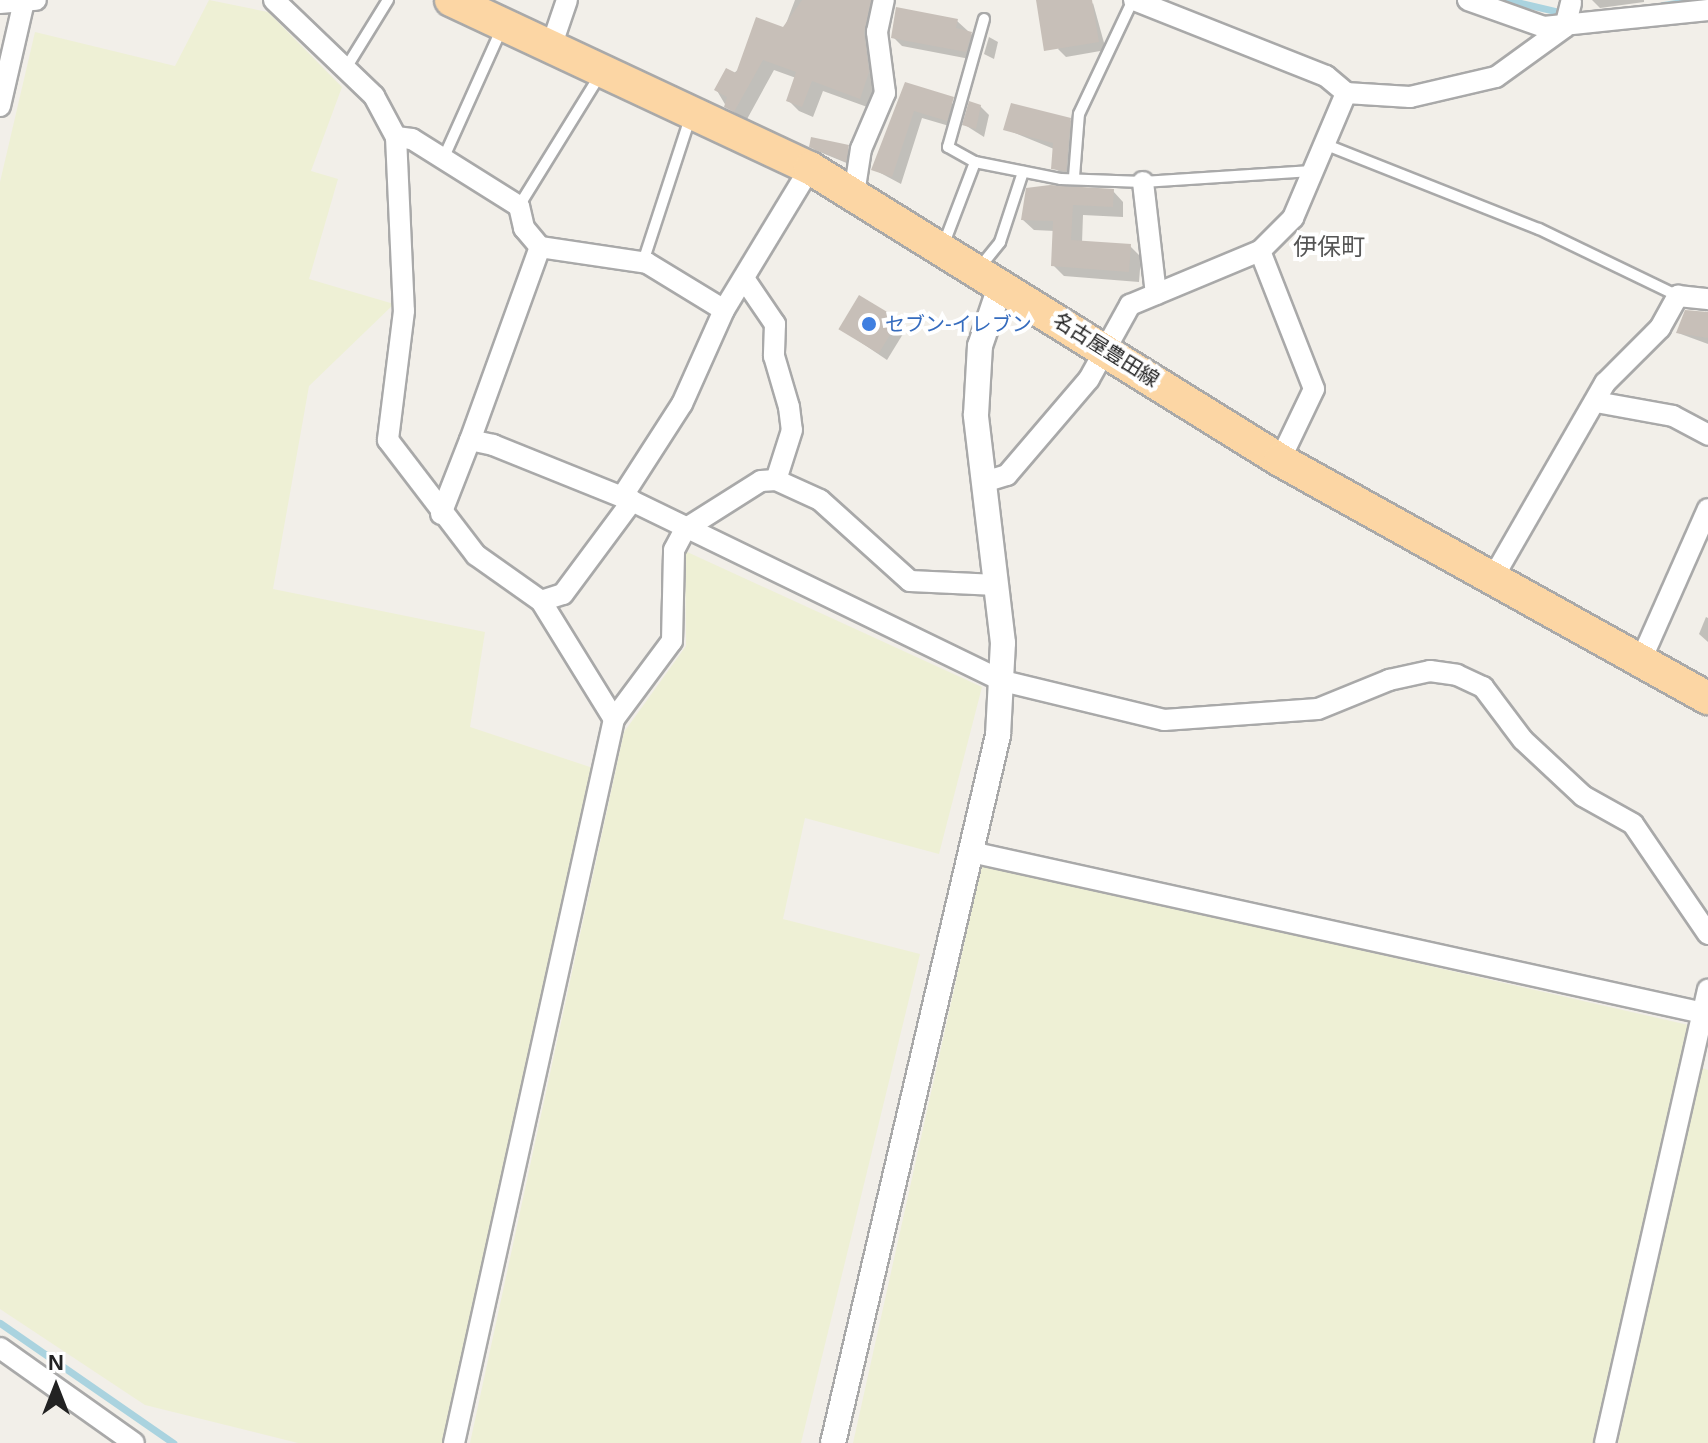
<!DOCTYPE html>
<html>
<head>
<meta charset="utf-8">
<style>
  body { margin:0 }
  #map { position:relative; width:1708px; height:1443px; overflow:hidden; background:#f2efe9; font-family:Arial,"Noto Sans JP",sans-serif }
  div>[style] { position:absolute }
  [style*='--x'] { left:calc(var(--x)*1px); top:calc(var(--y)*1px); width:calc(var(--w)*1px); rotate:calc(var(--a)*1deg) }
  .farmland>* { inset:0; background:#eef0d5 }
  .shadow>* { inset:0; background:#0003 }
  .stream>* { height:7px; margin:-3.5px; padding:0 3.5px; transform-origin:3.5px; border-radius:3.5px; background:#aad3df }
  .building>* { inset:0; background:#c7bfb8; transform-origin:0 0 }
  .roads { filter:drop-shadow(2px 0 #a9a9a9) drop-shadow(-2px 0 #a9a9a9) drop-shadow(0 2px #a9a9a9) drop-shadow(0 -2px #a9a9a9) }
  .service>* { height:10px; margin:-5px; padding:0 5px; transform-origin:5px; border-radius:5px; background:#fff }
  .minor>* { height:20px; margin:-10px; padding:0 10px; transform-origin:10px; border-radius:10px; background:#fff }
  .tertiary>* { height:24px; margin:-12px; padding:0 12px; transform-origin:12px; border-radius:12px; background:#fff }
  .primary>* { height:32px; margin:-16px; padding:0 16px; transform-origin:16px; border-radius:16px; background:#fcd6a4 }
  .dots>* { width:22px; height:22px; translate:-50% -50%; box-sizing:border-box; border:4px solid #fff; border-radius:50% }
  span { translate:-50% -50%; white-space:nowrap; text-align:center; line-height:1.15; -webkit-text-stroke:8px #fff; paint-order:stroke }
  .shop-label { font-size:20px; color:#366cbe }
  .left { translate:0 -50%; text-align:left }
  .street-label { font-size:20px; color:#222 }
  .quarter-label { font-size:24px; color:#555 }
  .north { position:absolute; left:16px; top:1347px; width:80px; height:80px; -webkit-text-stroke:6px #fff; paint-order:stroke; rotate:0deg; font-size:22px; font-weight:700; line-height:32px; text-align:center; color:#222 }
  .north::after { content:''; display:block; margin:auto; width:28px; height:36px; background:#222; clip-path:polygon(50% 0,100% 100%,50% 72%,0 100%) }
</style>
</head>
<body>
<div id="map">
  <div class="farmland">
    <i style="clip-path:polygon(209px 0,268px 12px,342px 87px,311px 171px,338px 179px,309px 279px,394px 304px,309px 386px,273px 589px,485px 632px,470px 727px,593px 768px,445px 1443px,298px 1443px,145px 1405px,0 1309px,0 182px,35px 32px,175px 66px)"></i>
    <i style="clip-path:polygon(685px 551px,982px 687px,939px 854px,805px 818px,783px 919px,920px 954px,801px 1443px,470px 1443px,624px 732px,686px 646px)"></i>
    <i style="clip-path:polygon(982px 864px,1693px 1026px,1594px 1443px,853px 1443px)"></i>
    <i style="clip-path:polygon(1702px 1068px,1708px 1070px,1708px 1443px,1618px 1443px)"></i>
  </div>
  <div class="shadow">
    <i style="clip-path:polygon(795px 0,876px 0,879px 84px,870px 108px,823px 91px,813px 117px,799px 111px,788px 100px,796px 78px,774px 70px,746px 121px,726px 106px,716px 89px,784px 29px)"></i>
    <i style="clip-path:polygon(1592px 0,1644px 0,1644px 2px,1600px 8px)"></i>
    <i style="clip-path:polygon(1093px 3px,1106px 50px,1066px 57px,1058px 49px)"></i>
    <i style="clip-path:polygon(957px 21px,980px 42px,975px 60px,902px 46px,893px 37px)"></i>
    <i style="clip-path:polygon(989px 37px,998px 42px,994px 59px,984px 54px)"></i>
    <i style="clip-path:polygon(906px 85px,961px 107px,956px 128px,922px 118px,901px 184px,873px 169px)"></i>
    <i style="clip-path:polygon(980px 106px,989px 115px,984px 137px,965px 125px)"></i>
    <i style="clip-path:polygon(1070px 120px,1078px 129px,1074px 179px,1053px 168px,1054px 149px,1005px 129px)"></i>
    <i style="clip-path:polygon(811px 146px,848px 146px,849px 164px,815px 150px)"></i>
    <i style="clip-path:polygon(1113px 191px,1123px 202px,1123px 217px,1083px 215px,1082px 243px,1130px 246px,1141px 257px,1139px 282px,1064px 276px,1053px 265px,1055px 231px,1034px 230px,1023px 220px)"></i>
    <i style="clip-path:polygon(1708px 312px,1708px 344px,1678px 333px)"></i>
    <i style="clip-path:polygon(898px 320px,906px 329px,887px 360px,841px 329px)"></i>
    <i style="clip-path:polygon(1706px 617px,1708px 618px,1708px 642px,1699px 634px)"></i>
  </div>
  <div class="stream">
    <i style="--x:1508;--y:0;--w:62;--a:13.1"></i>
    <i style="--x:1663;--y:5;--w:31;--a:-9"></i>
    <i style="--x:0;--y:1323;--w:211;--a:34.7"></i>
  </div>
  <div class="building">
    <i style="clip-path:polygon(802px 0,871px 0,864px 33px,869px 72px,860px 99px,812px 81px,802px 107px,786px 101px,796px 72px,763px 60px,734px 112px,724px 107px,727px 97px,714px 90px,726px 68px,736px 73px,756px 17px,783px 27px)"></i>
    <i style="clip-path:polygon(1036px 0,1092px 0,1099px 42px,1044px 51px)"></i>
    <i style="clip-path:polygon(896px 7px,958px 19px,956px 28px,972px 32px,966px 52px,891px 38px)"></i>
    <i style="clip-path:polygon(905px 82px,954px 97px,947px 121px,914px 111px,892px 177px,871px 170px)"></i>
    <i style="clip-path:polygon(969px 101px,981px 105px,976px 129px,962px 125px)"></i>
    <i style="clip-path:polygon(1011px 103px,1071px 118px,1066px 171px,1051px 169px,1053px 143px,1003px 130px)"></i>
    <i style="clip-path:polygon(811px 137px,849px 145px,846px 162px,809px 147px)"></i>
    <i style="clip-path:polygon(1050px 185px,1114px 189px,1113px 207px,1073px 205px,1071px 240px,1131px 244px,1129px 272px,1051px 266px,1053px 221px,1021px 220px,1026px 188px)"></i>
    <i style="left:859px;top:295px;width:47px;height:40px;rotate:31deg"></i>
    <i style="clip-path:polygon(1685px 310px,1708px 312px,1708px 338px,1676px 333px)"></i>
  </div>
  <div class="roads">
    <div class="service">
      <i style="--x:984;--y:19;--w:133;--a:105.7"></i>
      <i style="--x:948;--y:147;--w:31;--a:29"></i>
      <i style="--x:975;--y:162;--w:88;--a:11.2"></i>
      <i style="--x:1061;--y:179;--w:82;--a:2.1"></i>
      <i style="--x:1143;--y:182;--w:169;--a:-3.7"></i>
      <i style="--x:346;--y:68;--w:80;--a:-58.3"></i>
      <i style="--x:1324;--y:144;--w:231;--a:21.6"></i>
      <i style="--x:1539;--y:229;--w:154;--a:25.7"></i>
      <i style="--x:444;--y:157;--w:141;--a:-65.8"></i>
      <i style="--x:1074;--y:177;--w:63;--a:-85.5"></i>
      <i style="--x:1079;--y:114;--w:126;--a:-64.7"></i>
      <i style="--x:519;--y:206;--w:156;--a:-58.3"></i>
      <i style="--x:943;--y:246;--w:90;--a:-69.1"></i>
      <i style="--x:643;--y:262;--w:151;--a:-71.9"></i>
      <i style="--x:980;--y:267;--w:32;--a:-51"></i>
      <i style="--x:1000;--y:242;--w:74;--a:-71.8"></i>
    </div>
    <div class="minor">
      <i style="--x:274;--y:0;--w:139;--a:43.8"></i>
      <i style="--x:374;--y:96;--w:47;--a:61.8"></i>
      <i style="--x:396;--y:137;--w:174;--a:87.4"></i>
      <i style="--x:404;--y:311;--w:130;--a:97.1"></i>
      <i style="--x:388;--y:440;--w:145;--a:52.6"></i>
      <i style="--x:476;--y:555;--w:80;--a:35.3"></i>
      <i style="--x:541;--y:601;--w:139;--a:58.3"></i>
      <i style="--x:614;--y:719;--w:741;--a:102.46"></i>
      <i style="--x:1134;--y:0;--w:206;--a:21.6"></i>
      <i style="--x:1326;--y:76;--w:26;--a:40"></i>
      <i style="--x:1346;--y:93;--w:64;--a:3.6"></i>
      <i style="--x:1410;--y:97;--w:88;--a:-13.1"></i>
      <i style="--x:1496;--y:77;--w:85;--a:-35.9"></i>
      <i style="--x:1565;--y:27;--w:25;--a:-76"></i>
      <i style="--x:1468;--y:0;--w:81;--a:19.6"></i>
      <i style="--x:1544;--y:27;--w:165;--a:-5.9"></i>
      <i style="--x:0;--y:3;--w:36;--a:-5"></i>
      <i style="--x:552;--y:44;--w:46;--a:-71.2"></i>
      <i style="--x:0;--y:106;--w:108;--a:-77.1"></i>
      <i style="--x:396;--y:137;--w:16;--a:7"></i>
      <i style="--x:412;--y:139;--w:126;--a:32.1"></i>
      <i style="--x:519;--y:206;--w:23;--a:77"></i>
      <i style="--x:524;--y:228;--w:25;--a:50"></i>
      <i style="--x:540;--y:247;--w:205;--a:109.9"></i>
      <i style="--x:1143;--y:182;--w:113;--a:83.4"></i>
      <i style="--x:854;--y:194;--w:46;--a:-81.2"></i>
      <i style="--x:861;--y:149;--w:61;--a:-66.8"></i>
      <i style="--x:885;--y:93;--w:62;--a:-97.5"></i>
      <i style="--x:877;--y:32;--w:33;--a:-78"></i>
      <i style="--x:540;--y:247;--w:108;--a:8.5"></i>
      <i style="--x:647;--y:263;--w:90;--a:31.4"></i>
      <i style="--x:1260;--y:251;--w:47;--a:-45"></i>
      <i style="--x:1293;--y:218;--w:136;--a:-67"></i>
      <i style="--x:747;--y:283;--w:50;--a:55.7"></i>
      <i style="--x:775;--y:324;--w:32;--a:92"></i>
      <i style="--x:774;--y:356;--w:53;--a:73.6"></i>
      <i style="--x:789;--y:407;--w:23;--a:83"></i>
      <i style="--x:792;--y:430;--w:52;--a:107.7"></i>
      <i style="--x:1596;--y:402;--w:78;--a:10.3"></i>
      <i style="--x:1673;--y:416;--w:40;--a:28"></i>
      <i style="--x:984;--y:482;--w:24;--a:-17"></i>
      <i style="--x:1007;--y:475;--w:126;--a:-49.5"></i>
      <i style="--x:1089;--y:379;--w:85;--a:-61"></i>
      <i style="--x:1130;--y:305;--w:141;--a:-22.6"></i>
      <i style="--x:1260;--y:251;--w:148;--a:68.6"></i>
      <i style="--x:1314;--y:389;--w:79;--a:115.6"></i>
      <i style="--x:622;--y:497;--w:111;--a:-57.2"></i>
      <i style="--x:682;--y:404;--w:103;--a:-65.9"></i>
      <i style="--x:724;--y:310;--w:166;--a:-58.8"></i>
      <i style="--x:441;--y:514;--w:79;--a:-68.6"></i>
      <i style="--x:470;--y:440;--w:24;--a:12"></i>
      <i style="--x:493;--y:445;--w:150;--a:21.9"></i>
      <i style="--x:632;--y:501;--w:412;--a:25.9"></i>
      <i style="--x:1003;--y:681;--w:166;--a:13.6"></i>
      <i style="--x:1164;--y:720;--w:154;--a:-4.1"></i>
      <i style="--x:1318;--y:709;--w:77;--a:-22.2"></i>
      <i style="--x:1389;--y:680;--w:42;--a:-12.4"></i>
      <i style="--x:1430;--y:671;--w:27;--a:8"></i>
      <i style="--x:1457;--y:675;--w:29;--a:25"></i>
      <i style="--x:1483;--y:687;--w:66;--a:53"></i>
      <i style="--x:1523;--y:740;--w:82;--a:43"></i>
      <i style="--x:1583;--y:796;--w:57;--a:29.2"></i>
      <i style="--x:1633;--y:824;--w:133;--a:55.7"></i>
      <i style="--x:1494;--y:576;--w:223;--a:-60.1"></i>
      <i style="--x:1605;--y:383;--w:78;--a:-45"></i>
      <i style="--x:1660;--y:328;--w:37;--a:-61"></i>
      <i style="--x:1678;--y:296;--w:30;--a:6"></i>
      <i style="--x:541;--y:601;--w:23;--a:-18"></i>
      <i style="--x:563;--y:594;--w:116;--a:-53.4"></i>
      <i style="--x:1641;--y:660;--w:165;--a:-66.1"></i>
      <i style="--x:614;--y:719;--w:97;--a:-53.4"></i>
      <i style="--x:672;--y:641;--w:91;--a:-88.7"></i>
      <i style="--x:674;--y:550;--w:24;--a:-62"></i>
      <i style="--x:685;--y:529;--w:90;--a:-32.3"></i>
      <i style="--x:761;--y:481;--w:15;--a:-4"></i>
      <i style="--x:776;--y:480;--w:48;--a:24.4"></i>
      <i style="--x:820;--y:500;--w:121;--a:42"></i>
      <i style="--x:910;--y:581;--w:87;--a:2.6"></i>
      <i style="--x:971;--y:852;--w:755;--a:12.4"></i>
      <i style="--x:0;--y:1348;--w:164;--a:35.3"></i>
      <i style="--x:1605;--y:1443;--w:465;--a:-77.2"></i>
    </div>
    <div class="tertiary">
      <i style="--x:833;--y:1443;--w:727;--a:-76.88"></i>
      <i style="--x:998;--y:735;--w:92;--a:-86.9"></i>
      <i style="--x:1003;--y:643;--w:230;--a:-96.8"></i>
      <i style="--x:976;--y:415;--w:69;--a:-86.7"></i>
      <i style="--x:980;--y:346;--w:65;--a:-71.3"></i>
    </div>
    <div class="primary">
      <i style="--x:451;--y:0;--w:396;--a:25.1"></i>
      <i style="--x:810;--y:168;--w:553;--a:31.85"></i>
      <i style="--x:1280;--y:460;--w:490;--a:29.1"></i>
    </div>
  </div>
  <div class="dots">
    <i style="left:869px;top:324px;background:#3f7fe0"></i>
  </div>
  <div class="shop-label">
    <span class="left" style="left:885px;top:324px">セブン-イレブン</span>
  </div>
  <div class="street-label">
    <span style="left:1106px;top:350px;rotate:32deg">名古屋豊田線</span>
  </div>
  <div class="quarter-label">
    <span style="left:1329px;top:247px">伊保町</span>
  </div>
  <div class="north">N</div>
</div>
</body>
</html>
